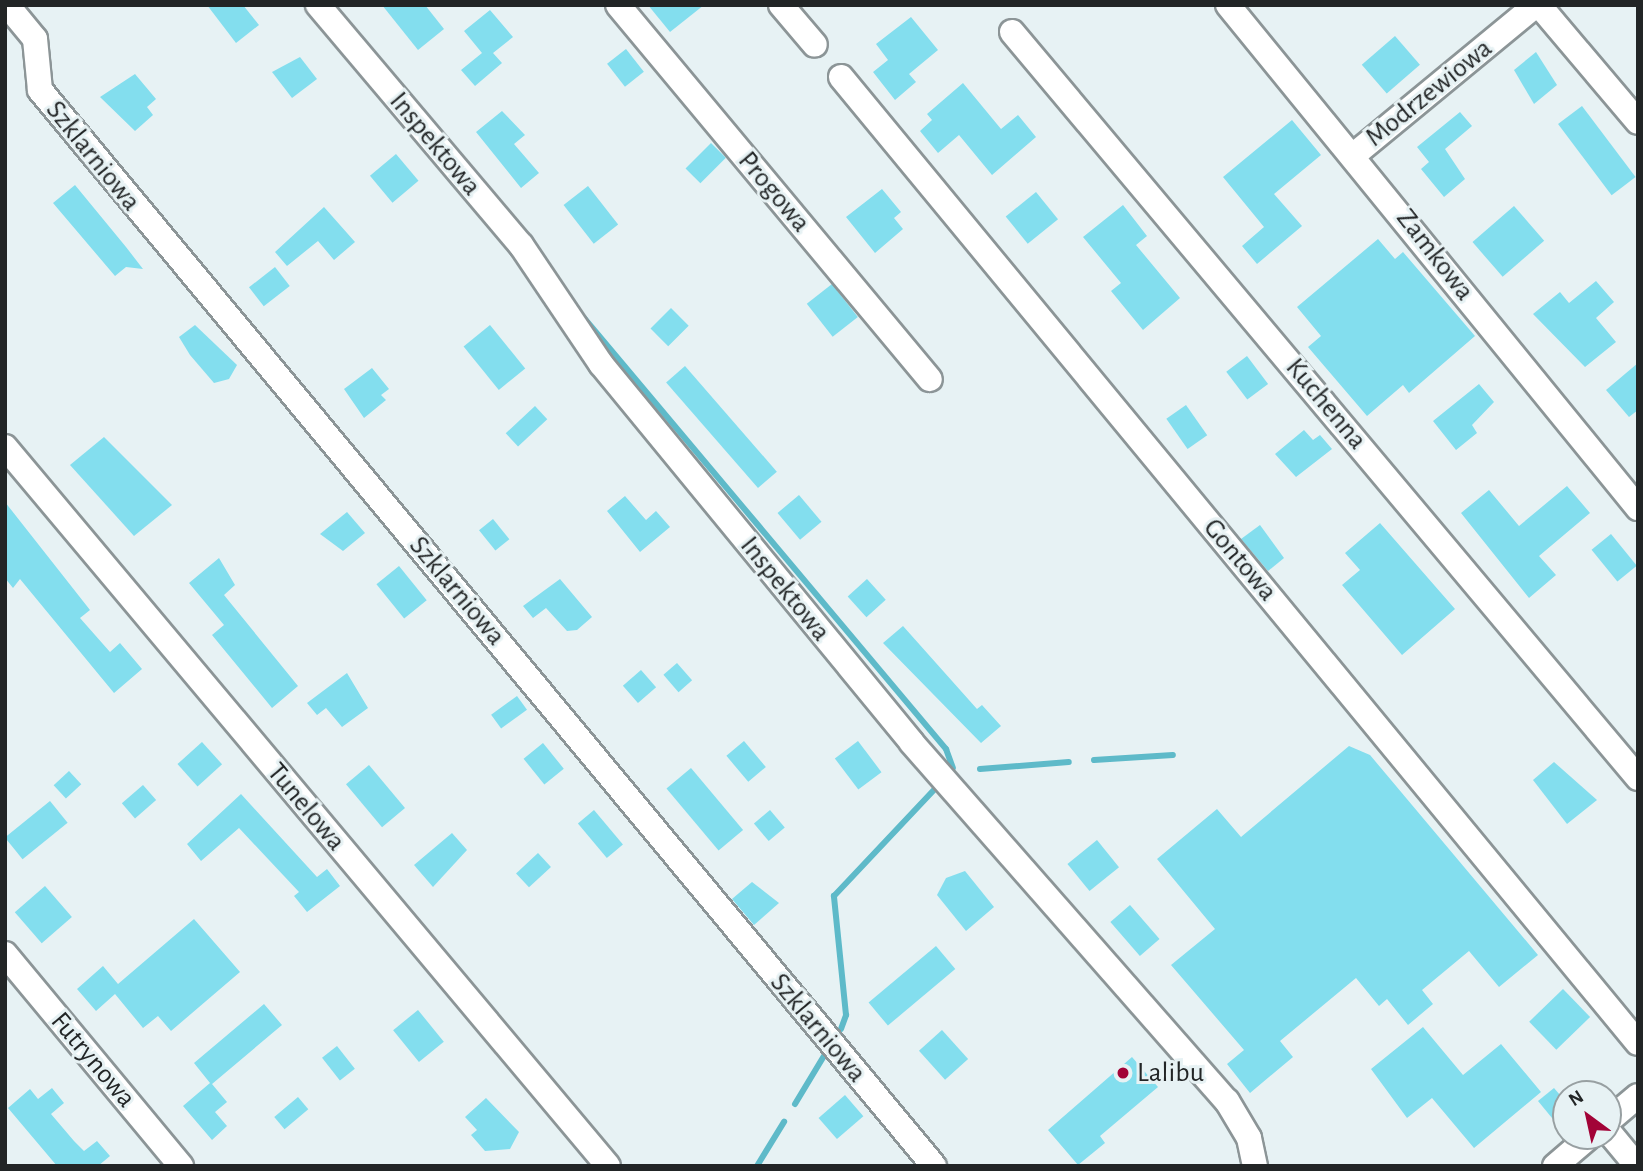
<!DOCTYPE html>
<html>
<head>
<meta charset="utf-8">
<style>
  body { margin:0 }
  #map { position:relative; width:1643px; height:1171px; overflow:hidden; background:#e7f2f4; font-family:"Alegreya Sans",sans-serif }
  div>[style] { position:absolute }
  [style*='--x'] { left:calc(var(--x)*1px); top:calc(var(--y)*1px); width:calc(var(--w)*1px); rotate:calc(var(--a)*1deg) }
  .stream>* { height:6px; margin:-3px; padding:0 3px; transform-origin:3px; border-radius:3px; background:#5ebac9 }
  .building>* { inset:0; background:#83deee; transform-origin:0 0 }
  .roads { filter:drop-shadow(2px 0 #8c9597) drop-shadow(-2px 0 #8c9597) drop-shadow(0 2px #8c9597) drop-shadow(0 -2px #8c9597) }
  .minor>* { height:24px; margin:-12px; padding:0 12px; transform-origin:12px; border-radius:12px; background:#fff }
  .dots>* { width:19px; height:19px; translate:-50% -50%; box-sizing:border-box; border:4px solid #e7f2f4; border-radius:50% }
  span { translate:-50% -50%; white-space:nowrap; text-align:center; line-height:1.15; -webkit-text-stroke:6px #e7f2f4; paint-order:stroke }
  .street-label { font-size:28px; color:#222526 }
  .poi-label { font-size:28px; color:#222526 }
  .left { translate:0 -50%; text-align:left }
  .frame { position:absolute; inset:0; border:7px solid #222526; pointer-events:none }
  .north { position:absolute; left:1552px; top:1080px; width:70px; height:70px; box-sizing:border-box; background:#e7f2f4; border:2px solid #98a0a2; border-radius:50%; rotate:327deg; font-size:19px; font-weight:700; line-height:28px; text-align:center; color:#222526 }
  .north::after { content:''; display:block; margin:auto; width:24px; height:32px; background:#a20337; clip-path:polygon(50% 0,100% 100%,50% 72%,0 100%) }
</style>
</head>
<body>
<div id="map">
  <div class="stream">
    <i style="--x:584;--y:318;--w:563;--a:49.97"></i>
    <i style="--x:946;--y:749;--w:20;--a:70"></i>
    <i style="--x:1094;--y:760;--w:79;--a:-3.6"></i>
    <i style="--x:980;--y:769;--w:89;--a:-4.5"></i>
    <i style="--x:841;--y:1029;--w:15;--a:-70"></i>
    <i style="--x:846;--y:1015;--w:120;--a:-95.8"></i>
    <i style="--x:834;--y:896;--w:147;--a:-46.7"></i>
    <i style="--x:795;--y:1104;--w:56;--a:-58.9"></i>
    <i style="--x:757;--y:1166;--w:52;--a:-58.5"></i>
  </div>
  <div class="building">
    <i style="clip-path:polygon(207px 5px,243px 5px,259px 25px,236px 43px)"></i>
    <i style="clip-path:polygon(382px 5px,425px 5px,444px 29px,418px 50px)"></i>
    <i style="clip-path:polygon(648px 5px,704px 5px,670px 32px)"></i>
    <i style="clip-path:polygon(490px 10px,513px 37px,493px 53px,502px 63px,475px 86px,461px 70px,482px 53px,464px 31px)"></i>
    <i style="clip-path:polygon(911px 17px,938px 50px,909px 74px,916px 82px,895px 100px,873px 72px,888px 60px,876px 44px)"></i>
    <i style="left:1395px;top:36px;width:38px;height:44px;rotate:49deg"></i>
    <i style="left:626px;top:49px;width:29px;height:24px;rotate:52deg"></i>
    <i style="clip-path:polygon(1536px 52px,1557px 85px,1534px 104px,1514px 70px)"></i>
    <i style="clip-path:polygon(300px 57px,317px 79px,292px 98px,272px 72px)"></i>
    <i style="clip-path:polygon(135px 74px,156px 99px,147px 107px,153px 115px,135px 131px,100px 97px)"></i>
    <i style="clip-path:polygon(963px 83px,1001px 129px,1018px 115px,1036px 137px,992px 175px,959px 135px,938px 153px,920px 131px,932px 120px,927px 114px)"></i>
    <i style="left:1582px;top:106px;width:89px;height:30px;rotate:53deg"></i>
    <i style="clip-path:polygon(502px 111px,525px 135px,514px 144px,539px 173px,521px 188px,476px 132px)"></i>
    <i style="clip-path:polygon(1460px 112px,1472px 126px,1445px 149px,1465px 179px,1444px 197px,1421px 169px,1429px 162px,1417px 147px)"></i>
    <i style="clip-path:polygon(1292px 120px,1321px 155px,1274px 194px,1302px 226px,1257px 264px,1242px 246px,1264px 227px,1223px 177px)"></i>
    <i style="left:711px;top:143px;width:21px;height:36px;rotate:45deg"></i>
    <i style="left:396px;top:154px;width:35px;height:34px;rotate:50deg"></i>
    <i style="clip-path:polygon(75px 185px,126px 247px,143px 269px,126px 267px,115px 276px,53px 203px)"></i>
    <i style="left:588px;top:186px;width:49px;height:31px;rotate:52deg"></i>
    <i style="clip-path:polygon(882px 189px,901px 212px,894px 218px,903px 229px,875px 253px,846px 217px)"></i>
    <i style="left:1036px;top:192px;width:35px;height:39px;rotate:51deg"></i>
    <i style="clip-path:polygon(1123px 205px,1147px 236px,1136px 245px,1180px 298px,1143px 330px,1111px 291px,1121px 283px,1083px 237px)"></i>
    <i style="left:1514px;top:206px;width:46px;height:55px;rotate:49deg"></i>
    <i style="clip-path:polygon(324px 207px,355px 242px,334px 260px,318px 241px,287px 266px,275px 252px)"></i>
    <i style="clip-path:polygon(1378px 239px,1395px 259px,1403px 252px,1475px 336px,1409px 393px,1403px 385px,1367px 416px,1308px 347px,1321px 336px,1297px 307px)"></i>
    <i style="left:275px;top:267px;width:24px;height:33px;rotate:52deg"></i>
    <i style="clip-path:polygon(1596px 281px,1614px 302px,1596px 318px,1616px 342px,1585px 367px,1533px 314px,1560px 292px,1569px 303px)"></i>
    <i style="left:832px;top:284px;width:42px;height:32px;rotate:52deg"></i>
    <i style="left:671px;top:308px;width:25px;height:29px;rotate:45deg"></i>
    <i style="clip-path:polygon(195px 325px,237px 365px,229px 379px,214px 383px,190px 355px,179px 337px)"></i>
    <i style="left:490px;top:325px;width:56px;height:34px;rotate:51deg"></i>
    <i style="left:1247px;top:356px;width:35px;height:26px;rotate:53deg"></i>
    <i style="clip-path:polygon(1638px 363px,1638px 410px,1629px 417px,1606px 390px)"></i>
    <i style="left:685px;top:366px;width:140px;height:25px;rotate:49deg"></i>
    <i style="clip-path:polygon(372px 368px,389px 389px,381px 395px,386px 400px,364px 418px,344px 389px)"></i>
    <i style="clip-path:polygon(1479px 384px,1494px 402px,1472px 425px,1477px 433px,1456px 450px,1433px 421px)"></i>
    <i style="left:1186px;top:405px;width:37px;height:24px;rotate:55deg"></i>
    <i style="left:535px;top:406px;width:18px;height:40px;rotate:47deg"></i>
    <i style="clip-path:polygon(1304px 430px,1313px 440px,1320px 435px,1332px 449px,1296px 477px,1275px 454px)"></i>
    <i style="clip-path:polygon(104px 437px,172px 505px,134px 536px,70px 465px)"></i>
    <i style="clip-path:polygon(1567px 486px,1590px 513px,1539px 556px,1556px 575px,1529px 598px,1461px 513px,1489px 490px,1519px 526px)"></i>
    <i style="left:799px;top:495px;width:35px;height:28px;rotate:50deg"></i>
    <i style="clip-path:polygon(625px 496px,646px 520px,656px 511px,670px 527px,640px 552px,607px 511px)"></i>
    <i style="clip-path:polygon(5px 502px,90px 610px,80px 618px,110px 652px,120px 643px,142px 669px,114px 693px,20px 579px,13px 588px,5px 578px)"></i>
    <i style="clip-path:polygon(347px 512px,365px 533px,343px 551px,320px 534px)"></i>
    <i style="left:493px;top:519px;width:26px;height:18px;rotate:51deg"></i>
    <i style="clip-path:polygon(1380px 523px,1455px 609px,1402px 655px,1342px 585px,1360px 570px,1345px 553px)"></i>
    <i style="clip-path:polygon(1260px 525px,1284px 558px,1268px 571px,1241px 539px)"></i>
    <i style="left:1611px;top:534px;width:41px;height:25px;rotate:51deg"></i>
    <i style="clip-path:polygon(219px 558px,235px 585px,224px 595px,298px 686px,272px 708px,212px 635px,224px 625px,189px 583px)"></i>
    <i style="left:399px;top:566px;width:44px;height:29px;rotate:51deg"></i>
    <i style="clip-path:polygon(560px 579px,592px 617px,577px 630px,567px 631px,546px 608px,533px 618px,523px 606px)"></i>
    <i style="left:867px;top:579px;width:28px;height:26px;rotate:48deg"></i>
    <i style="clip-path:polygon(903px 626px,977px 709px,982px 705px,1001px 726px,981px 743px,883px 643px)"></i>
    <i style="left:677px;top:663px;width:23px;height:18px;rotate:49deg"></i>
    <i style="left:641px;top:670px;width:23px;height:24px;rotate:49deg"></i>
    <i style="clip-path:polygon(347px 673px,368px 708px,342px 727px,326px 708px,317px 715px,307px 703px)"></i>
    <i style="left:517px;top:696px;width:17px;height:32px;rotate:54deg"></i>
    <i style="left:744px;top:741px;width:34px;height:23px;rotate:50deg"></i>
    <i style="left:858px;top:741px;width:39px;height:29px;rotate:53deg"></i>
    <i style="left:202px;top:742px;width:30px;height:33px;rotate:48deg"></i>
    <i style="left:543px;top:743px;width:33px;height:25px;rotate:51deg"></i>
    <i style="clip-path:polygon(1349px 746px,1370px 755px,1538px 955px,1499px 987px,1469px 951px,1422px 990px,1433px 1004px,1408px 1025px,1387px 999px,1379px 1006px,1356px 978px,1280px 1041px,1293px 1057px,1250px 1093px,1227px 1064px,1244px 1050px,1171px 965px,1215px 929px,1157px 859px,1217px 809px,1241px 837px)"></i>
    <i style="clip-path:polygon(1554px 762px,1597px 800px,1567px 824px,1533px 780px)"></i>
    <i style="left:369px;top:765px;width:56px;height:30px;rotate:50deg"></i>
    <i style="left:691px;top:768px;width:81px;height:32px;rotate:50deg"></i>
    <i style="left:69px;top:771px;width:18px;height:21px;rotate:47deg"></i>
    <i style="left:143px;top:785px;width:20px;height:28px;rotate:49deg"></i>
    <i style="clip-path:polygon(241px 794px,317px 877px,327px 869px,340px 886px,307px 912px,294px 896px,299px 892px,239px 828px,201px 861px,187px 844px)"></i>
    <i style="left:50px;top:801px;width:28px;height:58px;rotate:51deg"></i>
    <i style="left:594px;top:810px;width:45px;height:21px;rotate:50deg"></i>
    <i style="left:770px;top:810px;width:23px;height:21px;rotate:50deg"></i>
    <i style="clip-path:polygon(452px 833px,467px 850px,433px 887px,414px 865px)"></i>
    <i style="left:1097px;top:840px;width:35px;height:38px;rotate:51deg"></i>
    <i style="left:538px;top:853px;width:19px;height:30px;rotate:47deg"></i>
    <i style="clip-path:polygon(965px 871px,994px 907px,966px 931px,937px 895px,946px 878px)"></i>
    <i style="clip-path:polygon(752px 882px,779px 903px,754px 925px,732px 899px)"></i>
    <i style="left:45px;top:886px;width:41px;height:40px;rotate:49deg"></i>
    <i style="left:1130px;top:905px;width:45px;height:26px;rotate:49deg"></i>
    <i style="clip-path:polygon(194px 919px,240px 972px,171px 1031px,158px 1016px,143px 1028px,115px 994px,96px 1011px,77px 989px,103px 966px,118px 984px)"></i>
    <i style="left:936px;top:946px;width:30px;height:88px;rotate:50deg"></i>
    <i style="left:1563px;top:989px;width:39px;height:47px;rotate:46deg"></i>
    <i style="clip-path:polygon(264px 1004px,282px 1025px,212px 1084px,227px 1102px,215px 1112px,227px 1126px,212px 1140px,183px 1106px,210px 1083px,194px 1063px)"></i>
    <i style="left:418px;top:1010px;width:41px;height:32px;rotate:51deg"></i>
    <i style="clip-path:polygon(1423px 1027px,1463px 1075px,1501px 1044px,1541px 1092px,1474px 1148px,1432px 1098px,1407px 1118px,1371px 1069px)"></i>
    <i style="left:942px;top:1030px;width:39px;height:31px;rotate:48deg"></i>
    <i style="left:337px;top:1046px;width:29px;height:19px;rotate:52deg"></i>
    <i style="clip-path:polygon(1132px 1057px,1158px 1087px,1100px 1136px,1105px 1143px,1078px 1165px,1048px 1130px)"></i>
    <i style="clip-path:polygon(52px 1088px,64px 1103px,51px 1114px,74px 1141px,84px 1151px,97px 1141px,110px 1156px,98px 1166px,57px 1166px,8px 1108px,30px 1089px,38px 1099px)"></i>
    <i style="clip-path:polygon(1554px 1088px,1566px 1102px,1566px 1135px,1538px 1101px)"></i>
    <i style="left:845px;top:1095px;width:28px;height:35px;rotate:49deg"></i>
    <i style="left:298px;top:1097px;width:16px;height:31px;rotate:50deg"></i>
    <i style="clip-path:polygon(486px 1098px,519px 1132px,510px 1149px,485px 1151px,471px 1135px,477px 1130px,465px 1117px)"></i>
  </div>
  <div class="roads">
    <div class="minor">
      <i style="--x:7;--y:5;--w:44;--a:50.5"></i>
      <i style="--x:35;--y:39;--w:51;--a:84.4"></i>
      <i style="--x:40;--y:90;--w:1399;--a:50.28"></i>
      <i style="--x:318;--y:5;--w:314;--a:49.8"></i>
      <i style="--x:521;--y:245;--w:143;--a:56.1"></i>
      <i style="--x:601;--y:364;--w:490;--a:50.6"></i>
      <i style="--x:912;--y:743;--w:477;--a:48.7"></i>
      <i style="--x:1227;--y:1101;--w:43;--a:59.3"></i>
      <i style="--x:1249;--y:1138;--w:29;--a:78"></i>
      <i style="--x:618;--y:5;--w:487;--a:50.2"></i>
      <i style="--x:781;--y:5;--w:52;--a:49.6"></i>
      <i style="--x:1228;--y:5;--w:649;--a:50.82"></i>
      <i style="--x:1539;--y:5;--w:153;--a:49.8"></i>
      <i style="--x:1012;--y:32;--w:974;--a:50"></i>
      <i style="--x:841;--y:77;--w:1252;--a:50.48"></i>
      <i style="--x:1355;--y:154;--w:234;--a:-39.5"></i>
      <i style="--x:5;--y:447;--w:938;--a:50.01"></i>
      <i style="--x:5;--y:954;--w:276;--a:50.3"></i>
      <i style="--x:1608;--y:1121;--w:39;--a:-40"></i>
      <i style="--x:1608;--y:1131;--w:45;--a:50.4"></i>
      <i style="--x:1555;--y:1166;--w:46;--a:-40.6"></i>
    </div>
  </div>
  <div class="dots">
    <i style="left:1123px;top:1073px;background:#a20337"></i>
  </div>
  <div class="street-label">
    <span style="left:1429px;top:93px;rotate:-39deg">Modrzewiowa</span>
    <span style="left:435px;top:144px;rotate:50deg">Inspektowa</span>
    <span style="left:93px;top:156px;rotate:51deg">Szklarniowa</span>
    <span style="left:774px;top:192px;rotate:50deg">Progowa</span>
    <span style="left:1435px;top:255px;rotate:52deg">Zamkowa</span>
    <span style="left:1326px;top:404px;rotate:50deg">Kuchenna</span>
    <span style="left:1240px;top:560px;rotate:50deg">Gontowa</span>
    <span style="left:785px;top:589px;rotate:51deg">Inspektowa</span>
    <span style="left:457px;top:591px;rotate:50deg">Szklarniowa</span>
    <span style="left:306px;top:807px;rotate:50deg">Tunelowa</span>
    <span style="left:818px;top:1028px;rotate:50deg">Szklarniowa</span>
    <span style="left:93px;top:1060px;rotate:50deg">Futrynowa</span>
  </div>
  <div class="poi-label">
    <span class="left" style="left:1137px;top:1073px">Lalibu</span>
  </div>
  <div class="frame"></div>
  <div class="north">N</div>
</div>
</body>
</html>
